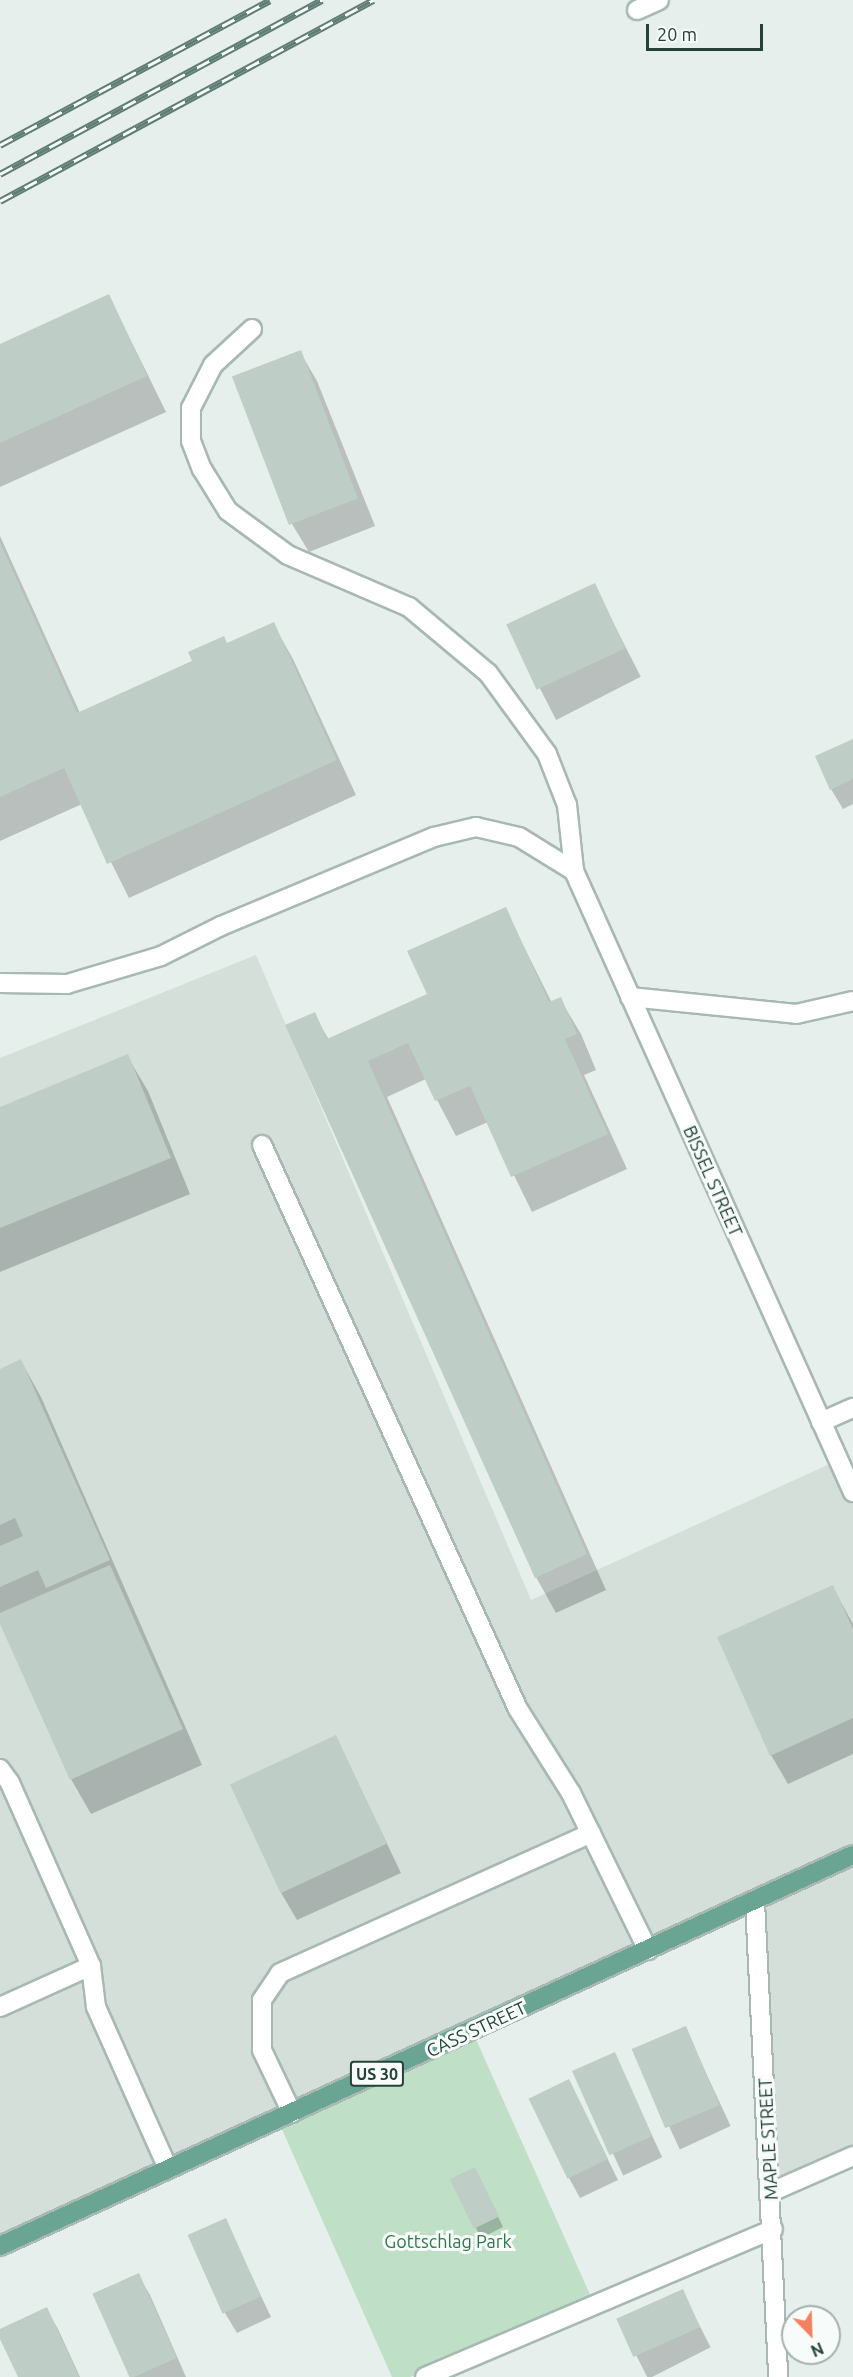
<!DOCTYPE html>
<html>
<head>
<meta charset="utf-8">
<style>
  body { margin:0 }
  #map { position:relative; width:853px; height:2377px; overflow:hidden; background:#e6efeb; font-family:Ubuntu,sans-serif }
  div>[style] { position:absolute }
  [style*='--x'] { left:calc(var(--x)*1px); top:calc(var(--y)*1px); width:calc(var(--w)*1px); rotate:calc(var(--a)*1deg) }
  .built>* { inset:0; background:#d4dfda }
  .green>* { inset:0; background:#bfe0c7 }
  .shadow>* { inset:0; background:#0003; transform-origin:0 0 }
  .building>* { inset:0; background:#becdc6; transform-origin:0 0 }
  .roads { filter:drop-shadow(2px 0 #a8b8b2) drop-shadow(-2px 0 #a8b8b2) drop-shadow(0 2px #a8b8b2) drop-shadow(0 -2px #a8b8b2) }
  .minor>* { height:18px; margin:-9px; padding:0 9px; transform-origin:9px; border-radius:9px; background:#fff }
  .major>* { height:18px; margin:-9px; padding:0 9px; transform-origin:9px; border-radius:9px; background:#6aa594 }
  .rail>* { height:7px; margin-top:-3.5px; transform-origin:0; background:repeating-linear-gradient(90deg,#f7fbf9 0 14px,#5f7d74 0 28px); box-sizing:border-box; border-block:2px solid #5f7d74 }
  span { translate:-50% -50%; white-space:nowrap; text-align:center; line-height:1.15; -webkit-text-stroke:6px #f7fbf9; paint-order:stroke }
  .shield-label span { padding:2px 4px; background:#f7fbf9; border:2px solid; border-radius:4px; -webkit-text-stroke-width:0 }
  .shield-label { font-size:16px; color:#244239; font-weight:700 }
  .street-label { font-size:18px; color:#244239 }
  .park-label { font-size:18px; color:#2d7949 }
  .north { position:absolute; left:781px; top:2305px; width:60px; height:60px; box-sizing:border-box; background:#f7fbf9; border:2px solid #a3b1ac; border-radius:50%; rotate:157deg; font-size:16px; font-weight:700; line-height:24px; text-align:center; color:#244239 }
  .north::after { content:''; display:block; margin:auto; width:21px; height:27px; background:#f3815f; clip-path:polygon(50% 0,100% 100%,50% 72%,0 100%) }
  .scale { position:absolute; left:646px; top:24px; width:117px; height:27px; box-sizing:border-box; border:3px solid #244239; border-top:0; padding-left:8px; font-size:18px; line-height:21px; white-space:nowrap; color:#244239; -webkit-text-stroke:4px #f7fbf9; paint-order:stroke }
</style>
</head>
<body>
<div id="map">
  <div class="built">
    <i style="clip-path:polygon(256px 955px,531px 1600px,834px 1462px,853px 1503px,853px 1850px,0 2238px,0 1058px)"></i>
    <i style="clip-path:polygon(853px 1859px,853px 2150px,774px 2186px,759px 1904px)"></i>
  </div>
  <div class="green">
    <i style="clip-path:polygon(475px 2037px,592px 2299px,410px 2377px,392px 2377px,280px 2125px)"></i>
  </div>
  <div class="shadow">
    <i style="clip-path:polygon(109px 296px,166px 412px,0 487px,0 346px)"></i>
    <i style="clip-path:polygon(300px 352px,317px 381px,375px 526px,309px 552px,292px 524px,234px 379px)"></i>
    <i style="clip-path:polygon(0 536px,80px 713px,273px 624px,293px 659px,356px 795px,129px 898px,82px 804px,0 841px)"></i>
    <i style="left:594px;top:585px;width:103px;height:95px;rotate:63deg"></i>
    <i style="clip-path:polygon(853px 741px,853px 804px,843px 809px,831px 789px)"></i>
    <i style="clip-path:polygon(505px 909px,552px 1003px,560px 999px,581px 1034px,596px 1070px,584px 1075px,627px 1169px,532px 1212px,488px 1122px,456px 1136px,426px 1079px,387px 1097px,606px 1590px,556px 1613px,536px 1577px,314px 1014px,329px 1040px,429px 995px)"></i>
    <i style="clip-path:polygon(127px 1056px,148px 1091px,190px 1194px,0 1272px,0 1108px)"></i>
    <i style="clip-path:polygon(21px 1361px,41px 1397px,202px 1765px,91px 1814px,71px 1779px,0 1620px,0 1370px)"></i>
    <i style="clip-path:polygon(832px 1586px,853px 1624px,853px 1754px,788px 1784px,771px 1755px)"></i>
    <i style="clip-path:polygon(336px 1737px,401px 1873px,297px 1920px,280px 1891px)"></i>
    <i style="left:685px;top:2028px;width:108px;height:56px;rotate:65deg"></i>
    <i style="left:614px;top:2054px;width:114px;height:43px;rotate:65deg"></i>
    <i style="clip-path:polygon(569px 2081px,618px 2180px,580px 2198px,569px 2178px)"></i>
    <i style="clip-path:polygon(480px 2179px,503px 2227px,481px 2238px,476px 2228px)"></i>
    <i style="clip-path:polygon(225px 2220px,271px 2317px,237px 2333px,225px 2313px)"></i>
    <i style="clip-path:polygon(138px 2275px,150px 2295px,186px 2377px,130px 2377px,94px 2294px)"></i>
    <i style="left:682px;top:2291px;width:63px;height:70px;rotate:63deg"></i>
    <i style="clip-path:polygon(46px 2309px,58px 2329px,80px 2377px,19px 2377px,0 2330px)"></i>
  </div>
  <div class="building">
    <i style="clip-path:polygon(109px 294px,147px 376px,0 443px,0 344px)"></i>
    <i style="left:301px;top:350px;width:159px;height:74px;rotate:69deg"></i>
    <i style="clip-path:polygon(0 542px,77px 713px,192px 661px,188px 652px,224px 636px,227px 643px,274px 622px,337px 760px,107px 864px,64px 768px,0 797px)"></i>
    <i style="left:595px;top:583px;width:72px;height:98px;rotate:65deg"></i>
    <i style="clip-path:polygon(853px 739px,853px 779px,830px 790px,815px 756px)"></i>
    <i style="clip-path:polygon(506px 907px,549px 1002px,561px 997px,577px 1034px,565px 1039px,608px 1134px,511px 1177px,470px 1086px,435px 1101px,408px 1043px,368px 1061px,587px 1554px,535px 1578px,285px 1025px,315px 1012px,327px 1039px,427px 994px,407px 951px)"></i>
    <i style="clip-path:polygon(128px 1054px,171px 1158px,0 1228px,0 1107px)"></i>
    <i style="clip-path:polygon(21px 1359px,110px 1560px,46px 1588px,38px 1570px,0 1587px,0 1546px,23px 1536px,15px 1518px,0 1525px,0 1369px)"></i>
    <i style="clip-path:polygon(110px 1565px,183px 1729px,70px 1780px,0 1624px,0 1613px)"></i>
    <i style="clip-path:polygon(833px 1585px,853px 1629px,853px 1718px,770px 1756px,717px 1637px)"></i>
    <i style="left:336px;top:1735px;width:120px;height:117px;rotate:65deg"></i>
    <i style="left:686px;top:2026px;width:86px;height:59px;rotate:67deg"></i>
    <i style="left:615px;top:2052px;width:92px;height:47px;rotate:66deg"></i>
    <i style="left:569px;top:2079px;width:89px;height:45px;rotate:64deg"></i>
    <i style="left:475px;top:2167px;width:55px;height:28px;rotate:64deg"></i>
    <i style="left:226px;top:2218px;width:86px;height:42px;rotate:66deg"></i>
    <i style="left:139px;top:2273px;width:93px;height:51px;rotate:66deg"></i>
    <i style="left:683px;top:2289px;width:42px;height:73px;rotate:66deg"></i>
    <i style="clip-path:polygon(47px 2307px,79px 2377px,18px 2377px,0 2339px,0 2329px)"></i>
  </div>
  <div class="roads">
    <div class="minor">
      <i style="--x:637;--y:10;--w:24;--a:-24"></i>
      <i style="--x:252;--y:329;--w:53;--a:137.3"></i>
      <i style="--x:213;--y:365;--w:48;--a:117.1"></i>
      <i style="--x:191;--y:408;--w:33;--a:90"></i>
      <i style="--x:191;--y:441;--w:30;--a:69"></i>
      <i style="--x:202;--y:469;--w:49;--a:58.2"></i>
      <i style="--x:228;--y:511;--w:74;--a:36.3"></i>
      <i style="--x:288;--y:555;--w:132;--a:23.3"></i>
      <i style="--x:409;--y:607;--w:103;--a:39.9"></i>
      <i style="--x:488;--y:673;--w:100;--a:53.9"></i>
      <i style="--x:547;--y:754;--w:55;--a:68.6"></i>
      <i style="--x:567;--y:805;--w:66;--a:83.9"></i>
      <i style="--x:574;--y:871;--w:681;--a:65.81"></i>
      <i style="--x:0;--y:983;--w:67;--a:0.9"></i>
      <i style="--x:67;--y:984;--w:98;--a:-16.6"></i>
      <i style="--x:161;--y:956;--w:67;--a:-26.6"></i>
      <i style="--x:221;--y:926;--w:231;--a:-22.7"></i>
      <i style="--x:434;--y:837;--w:43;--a:-13.4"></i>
      <i style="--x:476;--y:827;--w:44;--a:13.1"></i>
      <i style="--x:519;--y:837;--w:65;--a:31.7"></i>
      <i style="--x:630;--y:997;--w:167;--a:5.8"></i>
      <i style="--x:796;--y:1014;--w:58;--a:-12.8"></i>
      <i style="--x:262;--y:1145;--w:619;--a:65.59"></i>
      <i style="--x:518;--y:1709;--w:99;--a:57.8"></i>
      <i style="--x:571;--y:1793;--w:175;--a:63.9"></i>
      <i style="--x:821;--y:1422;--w:35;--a:-24"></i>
      <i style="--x:0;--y:1769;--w:17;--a:54"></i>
      <i style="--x:10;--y:1783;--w:200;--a:66.1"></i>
      <i style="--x:755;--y:1902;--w:476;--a:87.2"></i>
      <i style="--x:0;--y:2007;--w:100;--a:-24.3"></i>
      <i style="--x:91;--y:1966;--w:41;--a:83"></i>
      <i style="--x:96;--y:2007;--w:177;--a:66"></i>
      <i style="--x:292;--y:2113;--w:70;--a:-115.5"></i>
      <i style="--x:262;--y:2050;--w:50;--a:-90"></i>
      <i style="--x:262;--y:2000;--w:32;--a:-56"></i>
      <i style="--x:280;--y:1973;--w:341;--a:-24.2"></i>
      <i style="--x:771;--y:2192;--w:90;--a:-23.7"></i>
      <i style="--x:425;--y:2377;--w:378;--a:-23"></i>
    </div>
    <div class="major">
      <i style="--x:0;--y:2246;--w:938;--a:-24.63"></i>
    </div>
  </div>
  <div class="rail">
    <i style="--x:0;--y:145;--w:306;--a:-28.2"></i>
    <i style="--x:0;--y:174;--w:366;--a:-28.4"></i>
    <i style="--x:0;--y:201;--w:424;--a:-28.3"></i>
  </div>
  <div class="shield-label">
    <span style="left:377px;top:2074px">US 30</span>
  </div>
  <div class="street-label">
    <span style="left:713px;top:1181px;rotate:66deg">BISSEL STREET</span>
    <span style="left:476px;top:2029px;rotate:-25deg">CASS STREET</span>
    <span style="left:768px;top:2139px;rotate:-93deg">MAPLE STREET</span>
  </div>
  <div class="park-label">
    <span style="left:448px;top:2241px">Gottschlag Park</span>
  </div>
  <div class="north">N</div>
  <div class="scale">20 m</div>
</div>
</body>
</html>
